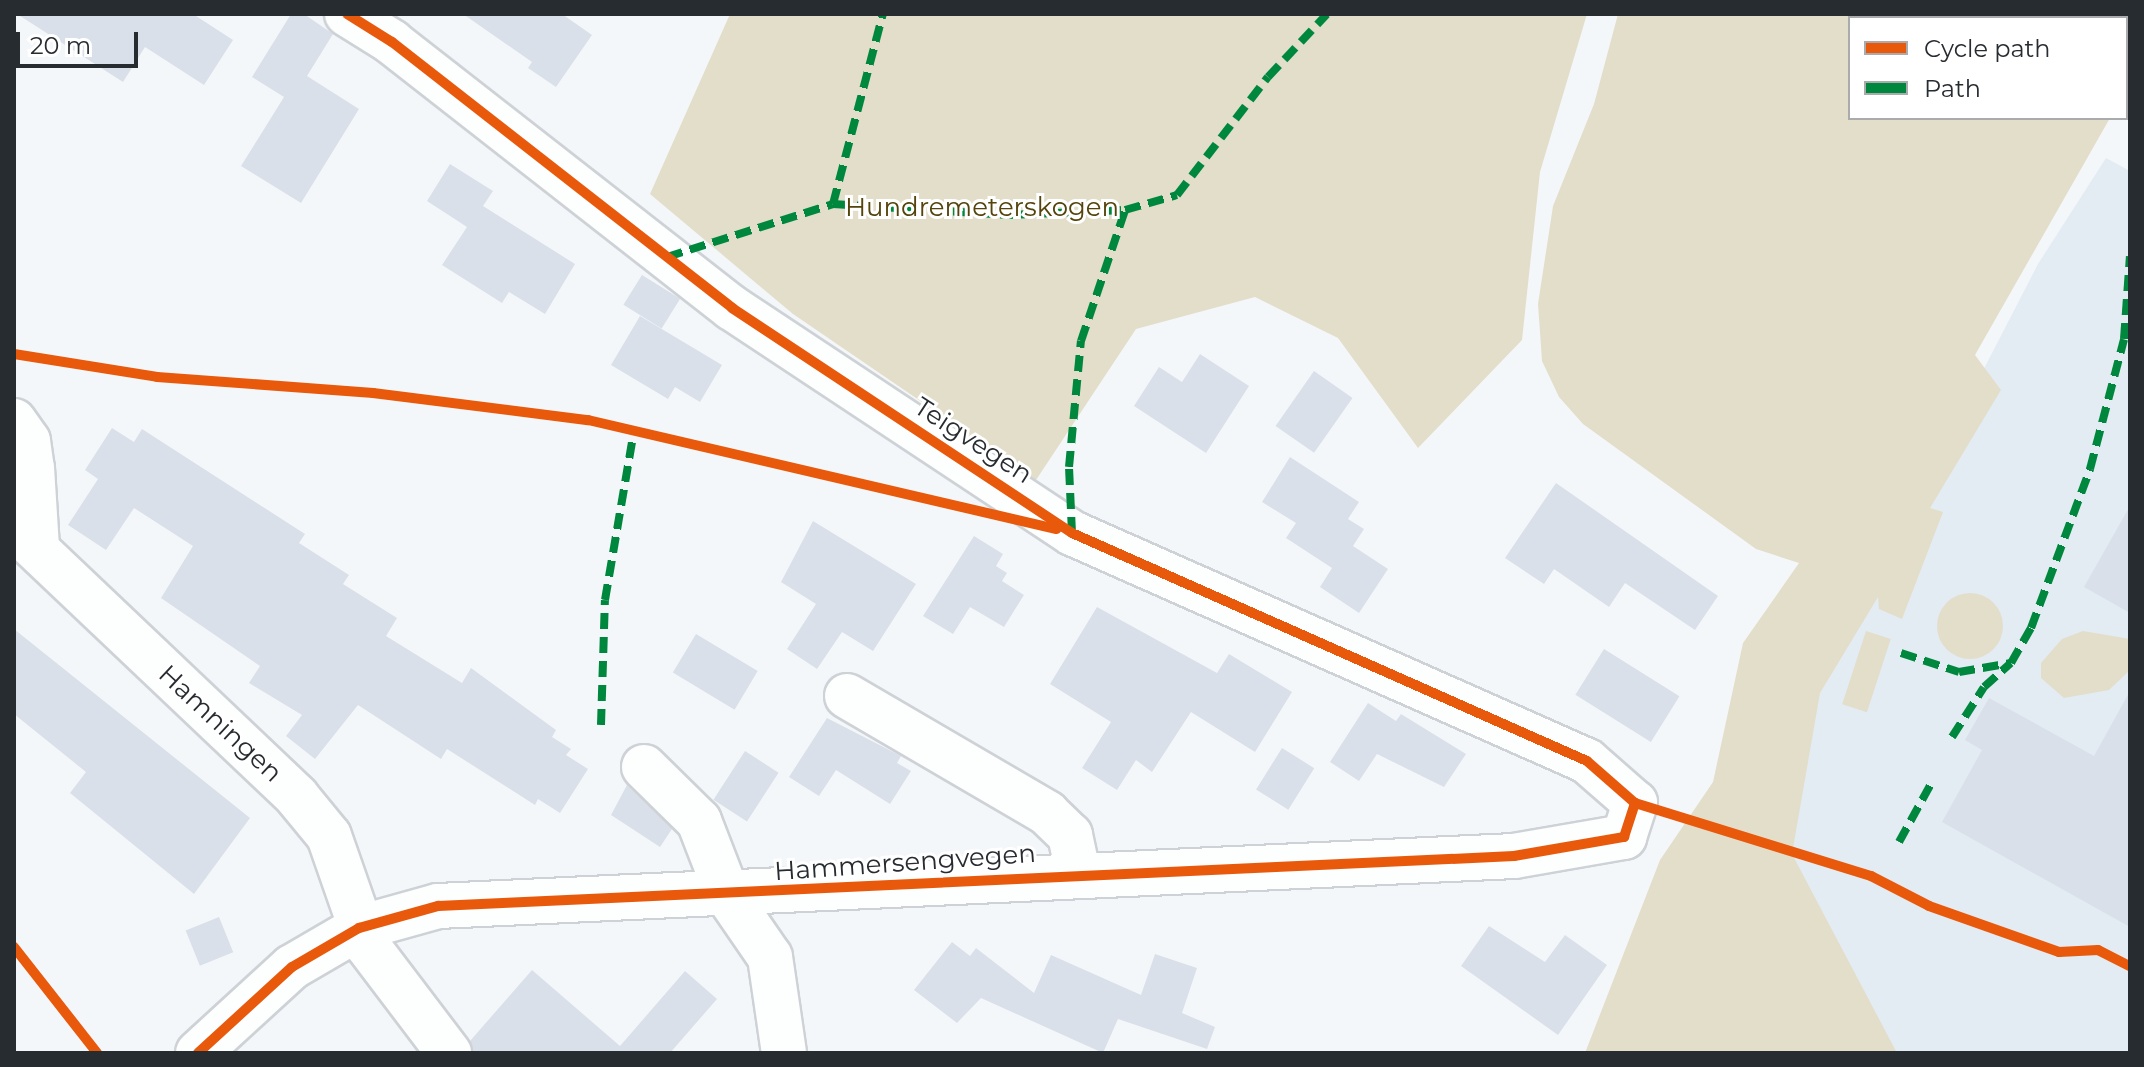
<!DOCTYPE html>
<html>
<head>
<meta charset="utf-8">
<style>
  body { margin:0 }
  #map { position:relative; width:2144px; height:1067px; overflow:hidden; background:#f4f7fa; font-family:Montserrat,sans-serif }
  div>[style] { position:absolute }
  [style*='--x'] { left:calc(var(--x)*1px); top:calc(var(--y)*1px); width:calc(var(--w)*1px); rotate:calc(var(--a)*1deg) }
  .built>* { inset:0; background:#e3ebf3 }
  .green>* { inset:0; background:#e3deca; transform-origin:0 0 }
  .round { border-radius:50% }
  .building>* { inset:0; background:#d9e0e9; transform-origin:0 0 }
  .roads { filter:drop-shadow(2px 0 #ced2d6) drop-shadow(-2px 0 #ced2d6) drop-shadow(0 2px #ced2d6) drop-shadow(0 -2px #ced2d6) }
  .street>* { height:44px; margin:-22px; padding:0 22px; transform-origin:22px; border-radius:22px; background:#fdfefe }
  .secondary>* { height:44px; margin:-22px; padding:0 22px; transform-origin:22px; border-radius:22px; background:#fdfefe }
  .quiet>* { height:8px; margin-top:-4px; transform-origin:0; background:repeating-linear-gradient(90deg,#00873e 0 16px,transparent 0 24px) }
  .cycleway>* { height:10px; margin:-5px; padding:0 5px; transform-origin:5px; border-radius:5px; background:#e8590c }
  span { translate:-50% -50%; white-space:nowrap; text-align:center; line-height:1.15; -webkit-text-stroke:6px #fff; paint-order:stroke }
  .park-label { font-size:26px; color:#54440b }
  .street-label { font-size:26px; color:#272c31 }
  .frame { position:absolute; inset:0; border:16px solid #272c31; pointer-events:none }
  .legend { position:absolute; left:1848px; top:16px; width:280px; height:104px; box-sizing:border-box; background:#fff; border:2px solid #a9abad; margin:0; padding:10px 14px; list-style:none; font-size:24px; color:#272c31 }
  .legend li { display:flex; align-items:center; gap:16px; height:40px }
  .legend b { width:40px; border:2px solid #a9abad }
  .scale { position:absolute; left:16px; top:32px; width:122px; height:36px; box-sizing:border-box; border:4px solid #272c31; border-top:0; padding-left:10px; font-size:24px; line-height:28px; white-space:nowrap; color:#272c31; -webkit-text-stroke:6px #fff; paint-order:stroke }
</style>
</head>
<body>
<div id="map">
  <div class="built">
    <i style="clip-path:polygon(2106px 158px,2130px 171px,2130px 1053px,1668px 1053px,1787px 750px,2038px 264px)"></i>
  </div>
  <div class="green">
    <i style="clip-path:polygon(730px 14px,1587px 14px,1540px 172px,1522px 340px,1418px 448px,1338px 338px,1255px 297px,1136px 329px,1036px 480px,793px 314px,650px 194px)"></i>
    <i style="clip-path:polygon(1618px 14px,1993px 14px,1997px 18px,1850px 18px,1850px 118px,2110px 118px,1975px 355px,2001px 390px,1930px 508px,1943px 512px,1902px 619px,1879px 609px,1878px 597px,1820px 693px,1792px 854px,1897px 1053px,1585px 1053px,1660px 860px,1713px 782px,1743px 643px,1799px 563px,1756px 549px,1583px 424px,1559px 397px,1542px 361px,1538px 304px,1553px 206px,1594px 104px)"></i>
    <i class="round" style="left:1937px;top:593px;width:66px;height:66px"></i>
    <i style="left:1866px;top:631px;width:26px;height:77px;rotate:18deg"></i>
    <i style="clip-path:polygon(2083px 631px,2130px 639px,2130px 670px,2109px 690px,2064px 698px,2041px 678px,2041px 663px,2062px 639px)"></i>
  </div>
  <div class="building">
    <i style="clip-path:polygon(17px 14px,193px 14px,233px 40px,204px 85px,145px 47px,123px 82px)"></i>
    <i style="clip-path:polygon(291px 14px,304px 14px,333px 34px,307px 76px,359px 109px,301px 203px,241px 166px,284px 97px,252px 77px)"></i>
    <i style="clip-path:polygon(463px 14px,562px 14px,592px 35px,556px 87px,528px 68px,532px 62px)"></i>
    <i style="clip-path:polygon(450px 164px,493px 191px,483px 206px,575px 264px,545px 314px,509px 292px,502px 303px,442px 265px,467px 227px,427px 201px)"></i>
    <i style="left:642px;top:275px;width:45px;height:35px;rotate:32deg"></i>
    <i style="clip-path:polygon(640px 316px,722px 365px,700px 402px,675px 387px,668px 399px,611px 365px)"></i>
    <i style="clip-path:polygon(1200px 354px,1249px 386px,1206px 453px,1134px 406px,1159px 367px,1182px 382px)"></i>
    <i style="left:1314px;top:371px;width:47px;height:67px;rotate:35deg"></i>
    <i style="clip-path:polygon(112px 428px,134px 442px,142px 429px,305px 534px,299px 543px,349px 575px,343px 584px,397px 618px,386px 636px,462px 683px,471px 668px,556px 730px,552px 737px,571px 749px,566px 755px,588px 769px,560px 813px,538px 799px,535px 805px,447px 749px,441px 759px,358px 705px,315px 759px,286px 736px,302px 715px,249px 683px,260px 666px,161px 598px,193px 546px,134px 508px,106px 550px,68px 525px,98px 479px,85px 470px)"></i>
    <i style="clip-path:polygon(1290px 457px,1359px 502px,1348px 519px,1364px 529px,1353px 546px,1388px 569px,1359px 613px,1320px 587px,1332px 568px,1286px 538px,1296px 523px,1262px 502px)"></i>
    <i style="clip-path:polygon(1556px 483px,1718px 596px,1695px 630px,1625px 583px,1609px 607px,1554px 569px,1544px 584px,1505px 558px)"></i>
    <i style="clip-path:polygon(2130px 506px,2130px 613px,2084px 587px)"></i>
    <i style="clip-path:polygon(813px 521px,916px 584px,873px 651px,842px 632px,817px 669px,787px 649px,816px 604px,781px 582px)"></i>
    <i style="clip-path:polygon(974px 536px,1003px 554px,996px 566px,1007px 573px,1002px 581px,1024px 595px,1004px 627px,970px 607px,953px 634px,923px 616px)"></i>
    <i style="clip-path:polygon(1097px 607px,1217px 673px,1229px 654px,1292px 692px,1255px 752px,1191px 712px,1152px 772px,1136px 760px,1117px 790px,1082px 768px,1111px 722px,1050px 684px)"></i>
    <i style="clip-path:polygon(14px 629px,250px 818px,194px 894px,70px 793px,86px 772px,14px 714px)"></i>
    <i style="left:696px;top:634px;width:72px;height:45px;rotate:31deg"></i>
    <i style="left:1604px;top:649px;width:89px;height:54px;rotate:32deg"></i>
    <i style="clip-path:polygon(2130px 691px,2130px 927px,1942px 822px,1982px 750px,1965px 740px,1989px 698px,2094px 756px)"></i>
    <i style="clip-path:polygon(1368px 703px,1396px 721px,1401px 714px,1466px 754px,1444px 787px,1377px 754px,1359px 781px,1330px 762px)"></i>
    <i style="clip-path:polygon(827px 718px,901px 756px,897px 763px,911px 771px,890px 804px,836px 770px,819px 796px,789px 777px)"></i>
    <i style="left:1282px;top:748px;width:38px;height:49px;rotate:32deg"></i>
    <i style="left:745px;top:751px;width:40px;height:58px;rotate:33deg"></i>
    <i style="clip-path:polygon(627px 785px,672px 829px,660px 847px,611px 815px)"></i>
    <i style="left:219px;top:917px;width:38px;height:36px;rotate:68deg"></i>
    <i style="clip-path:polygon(1489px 926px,1545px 962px,1565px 935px,1607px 965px,1558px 1035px,1461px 966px)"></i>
    <i style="clip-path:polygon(952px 942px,970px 956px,976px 948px,1034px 993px,1051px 955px,1141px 995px,1155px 954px,1197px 968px,1182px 1013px,1215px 1027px,1207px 1049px,1118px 1019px,1103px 1053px,981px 998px,957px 1023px,914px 990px)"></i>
    <i style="clip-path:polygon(532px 970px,620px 1046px,685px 971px,717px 999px,670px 1053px,473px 1053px,470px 1041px)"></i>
  </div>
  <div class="roads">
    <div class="street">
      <i style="--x:14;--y:421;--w:24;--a:55"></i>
      <i style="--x:28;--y:441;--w:27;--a:82"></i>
      <i style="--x:32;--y:468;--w:80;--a:86.4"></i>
      <i style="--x:14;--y:528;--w:390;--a:43.5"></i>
      <i style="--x:297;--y:797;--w:50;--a:50.6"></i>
      <i style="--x:329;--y:836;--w:115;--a:70.8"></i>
      <i style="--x:367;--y:945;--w:136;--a:52.8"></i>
      <i style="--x:847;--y:696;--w:232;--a:30.3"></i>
      <i style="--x:1047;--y:813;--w:32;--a:44"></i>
      <i style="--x:1070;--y:835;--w:39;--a:78"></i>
      <i style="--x:644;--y:767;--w:77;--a:44.5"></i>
      <i style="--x:699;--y:821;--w:80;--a:68.9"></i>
      <i style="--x:728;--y:896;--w:74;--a:55.5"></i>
      <i style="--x:770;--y:957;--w:97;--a:81.7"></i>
      <i style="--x:198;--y:1053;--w:127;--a:-42.5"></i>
      <i style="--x:292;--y:967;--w:78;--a:-30.2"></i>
      <i style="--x:359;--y:928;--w:82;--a:-15.6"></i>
      <i style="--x:438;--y:906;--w:1077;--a:-2.66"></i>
      <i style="--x:1514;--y:856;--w:112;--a:-9.8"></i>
      <i style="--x:1624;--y:837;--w:36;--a:-72"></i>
      <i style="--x:1635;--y:803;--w:64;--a:-138.8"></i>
      <i style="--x:1587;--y:761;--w:563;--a:-156.12"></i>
      <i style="--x:1072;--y:533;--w:408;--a:-146.5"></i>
      <i style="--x:732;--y:308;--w:432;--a:-142"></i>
      <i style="--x:392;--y:42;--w:53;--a:-148.1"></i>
    </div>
    <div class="secondary">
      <i style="--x:2077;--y:14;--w:6;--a:45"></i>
      <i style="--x:2126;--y:55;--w:5;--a:37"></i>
    </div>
  </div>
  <div class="quiet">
    <i style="--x:833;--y:204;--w:196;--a:-75.3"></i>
    <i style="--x:667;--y:257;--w:174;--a:-17.7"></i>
    <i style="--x:833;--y:204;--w:176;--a:3.6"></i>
    <i style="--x:1009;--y:215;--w:116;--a:-2.5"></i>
    <i style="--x:1125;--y:210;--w:54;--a:-16.1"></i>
    <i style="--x:1177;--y:195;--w:149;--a:-52.4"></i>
    <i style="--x:1268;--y:77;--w:86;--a:-46.9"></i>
    <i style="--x:1072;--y:533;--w:66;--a:-92.6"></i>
    <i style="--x:1069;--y:467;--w:127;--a:-84.6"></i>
    <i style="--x:1081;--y:341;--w:138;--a:-71.4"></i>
    <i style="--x:1901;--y:653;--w:61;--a:18.1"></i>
    <i style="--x:1959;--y:672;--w:53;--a:-9.8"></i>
    <i style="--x:2011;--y:663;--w:40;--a:-60.3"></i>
    <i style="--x:2031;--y:628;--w:170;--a:-69.6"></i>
    <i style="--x:2090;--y:469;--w:134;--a:-75.3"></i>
    <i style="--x:2124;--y:339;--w:83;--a:-85.9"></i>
    <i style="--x:601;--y:725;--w:125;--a:-88.2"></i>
    <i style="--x:605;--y:600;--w:172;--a:-80.3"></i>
    <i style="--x:1952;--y:737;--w:59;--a:-57.4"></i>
    <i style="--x:1984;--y:687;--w:36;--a:-42"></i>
    <i style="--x:1899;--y:842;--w:68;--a:-61.2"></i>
  </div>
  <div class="cycleway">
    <i style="--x:347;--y:14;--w:53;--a:31.9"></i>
    <i style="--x:392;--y:42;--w:432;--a:38"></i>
    <i style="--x:732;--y:308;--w:408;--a:33.5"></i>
    <i style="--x:1072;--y:533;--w:563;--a:23.88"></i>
    <i style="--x:1587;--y:761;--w:64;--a:41.2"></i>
    <i style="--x:1635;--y:803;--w:247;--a:17.2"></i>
    <i style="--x:1871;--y:876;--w:65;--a:27.3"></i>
    <i style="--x:1929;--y:906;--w:138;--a:19.5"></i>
    <i style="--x:2059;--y:952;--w:39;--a:-3"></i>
    <i style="--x:2098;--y:950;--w:36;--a:27"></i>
    <i style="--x:14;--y:354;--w:145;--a:9.1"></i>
    <i style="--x:157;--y:377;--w:217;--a:4.2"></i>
    <i style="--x:373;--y:393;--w:217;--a:7.2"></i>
    <i style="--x:588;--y:420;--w:481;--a:13.1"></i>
    <i style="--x:14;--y:947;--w:135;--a:51.9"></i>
    <i style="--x:198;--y:1053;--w:127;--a:-42.5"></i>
    <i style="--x:292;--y:967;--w:78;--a:-30.2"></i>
    <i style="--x:359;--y:928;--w:82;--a:-15.6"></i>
    <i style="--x:438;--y:906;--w:1077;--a:-2.66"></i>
    <i style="--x:1514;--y:856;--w:112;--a:-9.8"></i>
    <i style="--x:1624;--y:837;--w:36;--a:-72"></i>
  </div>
  <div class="park-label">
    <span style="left:982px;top:208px">Hundremeterskogen</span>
  </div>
  <div class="street-label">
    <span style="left:973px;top:441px;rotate:33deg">Teigvegen</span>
    <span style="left:220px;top:724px;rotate:43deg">Hamningen</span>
    <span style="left:905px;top:863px;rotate:-4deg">Hammersengvegen</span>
  </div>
  <div class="frame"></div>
  <ul class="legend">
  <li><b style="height:10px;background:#e8590c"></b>Cycle path</li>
  <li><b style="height:10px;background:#00873e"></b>Path</li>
  </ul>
  <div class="scale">20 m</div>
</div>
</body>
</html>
